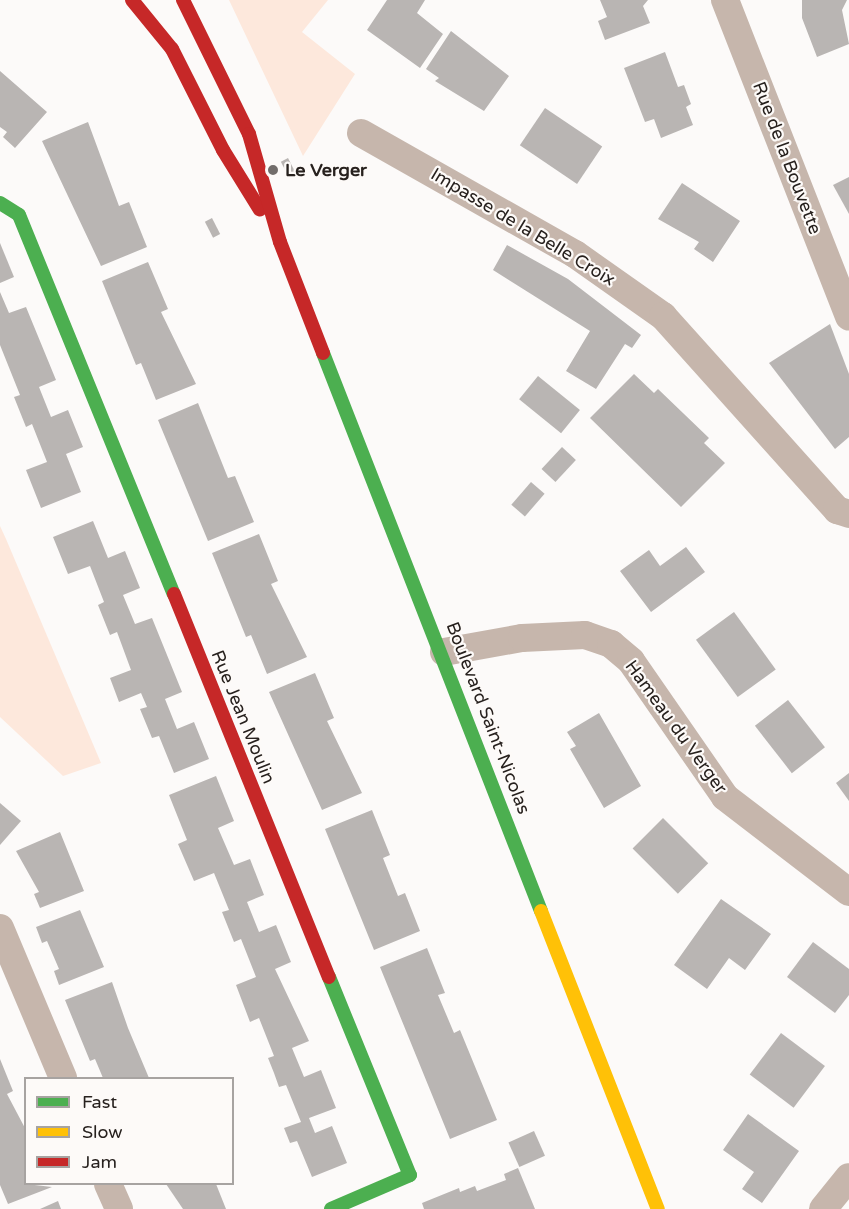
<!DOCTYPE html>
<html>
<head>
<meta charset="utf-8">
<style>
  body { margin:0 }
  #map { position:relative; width:849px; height:1209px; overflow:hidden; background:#fcfaf9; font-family:"Varela Round",sans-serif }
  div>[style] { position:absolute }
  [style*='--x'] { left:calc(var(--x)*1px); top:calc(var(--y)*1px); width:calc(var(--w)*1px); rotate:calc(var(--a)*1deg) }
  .green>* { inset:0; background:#fde8dc }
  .building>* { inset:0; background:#b9b5b3; transform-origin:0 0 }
  .street>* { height:28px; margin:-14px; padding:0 14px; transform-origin:14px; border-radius:14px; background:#c6b6ac }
  .fast>* { height:14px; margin:-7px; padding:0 7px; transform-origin:7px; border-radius:7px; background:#4caf50 }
  .slow>* { height:14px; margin:-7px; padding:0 7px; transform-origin:7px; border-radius:7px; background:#ffc107 }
  .jam>* { height:14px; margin:-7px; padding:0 7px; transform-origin:7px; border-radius:7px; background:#c62828 }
  .dots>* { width:16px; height:16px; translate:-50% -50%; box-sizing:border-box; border:3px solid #fdfaf8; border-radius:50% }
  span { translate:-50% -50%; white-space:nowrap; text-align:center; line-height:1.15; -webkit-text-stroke:4.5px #fdfaf8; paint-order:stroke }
  .street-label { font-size:18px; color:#27211e }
  .poi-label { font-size:18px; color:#27211e; font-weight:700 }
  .left { translate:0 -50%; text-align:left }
  .legend { position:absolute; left:24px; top:1077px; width:210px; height:108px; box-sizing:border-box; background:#fdfaf8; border:2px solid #a7a3a1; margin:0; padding:8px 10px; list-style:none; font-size:18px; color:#27211e }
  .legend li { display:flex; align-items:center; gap:12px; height:30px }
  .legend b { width:30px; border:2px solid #a7a3a1 }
</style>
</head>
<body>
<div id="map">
  <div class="green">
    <i style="clip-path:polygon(229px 0,328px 0,302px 32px,355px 74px,303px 156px)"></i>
    <i style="clip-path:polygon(0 526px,6px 539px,101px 763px,63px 776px,0 717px)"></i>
  </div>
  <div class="building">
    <i style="clip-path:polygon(387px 0,425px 0,417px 13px,443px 34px,420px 68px,367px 30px)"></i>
    <i style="clip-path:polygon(600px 0,648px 0,643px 6px,650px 23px,605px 40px,598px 21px,607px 17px)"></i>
    <i style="clip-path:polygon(802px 0,847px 0,842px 10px,849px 44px,817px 57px,802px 18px)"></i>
    <i style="clip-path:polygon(451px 31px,509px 76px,484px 111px,435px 81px,439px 78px,426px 69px)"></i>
    <i style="clip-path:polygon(665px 52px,678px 87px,684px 85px,691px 104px,686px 107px,693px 125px,661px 138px,654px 119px,645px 122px,624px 68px)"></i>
    <i style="clip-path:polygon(0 71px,47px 112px,15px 148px,3px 137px,7px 132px,0 127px)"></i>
    <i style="left:545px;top:108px;width:69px;height:45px;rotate:34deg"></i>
    <i style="clip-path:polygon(88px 122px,119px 206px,129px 202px,147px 247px,101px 266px,42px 141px)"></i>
    <i style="left:288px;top:158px;width:18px;height:8px;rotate:63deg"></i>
    <i style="clip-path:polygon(849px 177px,849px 214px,833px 185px)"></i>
    <i style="clip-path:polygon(682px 183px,740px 221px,713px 262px,694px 249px,699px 242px,658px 219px)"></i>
    <i style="left:212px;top:218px;width:18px;height:8px;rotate:63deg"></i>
    <i style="clip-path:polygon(0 243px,14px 277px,0 283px)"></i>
    <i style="clip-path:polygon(507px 245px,568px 279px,641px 335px,632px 348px,625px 344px,596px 389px,566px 371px,590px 331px,493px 270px)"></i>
    <i style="clip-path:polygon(148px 262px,168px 309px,161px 312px,196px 384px,156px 400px,141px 363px,136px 365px,102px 281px)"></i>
    <i style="clip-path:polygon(0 292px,9px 313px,26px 307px,56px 380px,39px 387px,51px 417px,68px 410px,83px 447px,66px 454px,81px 492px,41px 508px,26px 470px,47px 462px,32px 424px,26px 427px,14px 397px,20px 395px,0 345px)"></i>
    <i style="clip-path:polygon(830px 324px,849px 374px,849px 437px,835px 449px,769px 363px)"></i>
    <i style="clip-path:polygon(634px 374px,654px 393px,658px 389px,709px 438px,704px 443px,725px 463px,681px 507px,590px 418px)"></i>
    <i style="left:538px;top:376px;width:54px;height:30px;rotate:39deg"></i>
    <i style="clip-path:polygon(198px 403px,228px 478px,235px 476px,254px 522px,208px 541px,158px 420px)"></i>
    <i style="left:562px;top:447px;width:19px;height:30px;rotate:43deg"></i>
    <i style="left:531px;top:482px;width:18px;height:30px;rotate:41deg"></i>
    <i style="clip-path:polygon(93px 521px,108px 558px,125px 551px,140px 588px,123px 595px,135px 624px,152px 618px,182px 692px,165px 699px,177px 729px,194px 722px,209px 759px,174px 773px,159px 736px,152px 738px,140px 709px,147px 707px,141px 693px,119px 702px,110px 678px,131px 670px,117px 632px,110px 635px,98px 605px,104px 602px,90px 566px,68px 574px,53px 537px)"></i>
    <i style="clip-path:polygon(259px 534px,278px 581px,271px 584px,307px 657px,267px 674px,251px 635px,246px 637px,212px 553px)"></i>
    <i style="clip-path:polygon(686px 547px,705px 572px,651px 612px,620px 571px,649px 550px,660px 566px)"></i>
    <i style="left:734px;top:612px;width:71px;height:47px;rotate:54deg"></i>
    <i style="clip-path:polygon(315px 673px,334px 718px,327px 721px,362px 793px,322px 810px,269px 692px)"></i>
    <i style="left:788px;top:700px;width:60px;height:42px;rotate:52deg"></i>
    <i style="clip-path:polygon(599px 713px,641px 786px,604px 808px,570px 749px,576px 746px,567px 732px)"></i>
    <i style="clip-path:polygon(849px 773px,849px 801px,836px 783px)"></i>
    <i style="clip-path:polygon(216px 776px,234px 821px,218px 828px,234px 865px,250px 859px,264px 895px,247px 902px,259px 932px,276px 925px,291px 962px,275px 969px,309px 1041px,292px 1048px,304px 1077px,321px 1070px,336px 1108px,309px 1118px,315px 1133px,332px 1126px,347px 1163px,312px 1177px,297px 1141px,290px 1143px,284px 1128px,301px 1122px,286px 1085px,279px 1087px,274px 1073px,268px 1058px,274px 1056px,259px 1018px,250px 1022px,236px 985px,256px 977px,241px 939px,234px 942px,222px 912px,229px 910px,214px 873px,194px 881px,178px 844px,187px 840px,169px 795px)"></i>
    <i style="clip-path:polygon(0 803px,21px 821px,0 845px)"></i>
    <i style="clip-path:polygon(372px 810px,390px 855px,383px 858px,398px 896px,405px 893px,420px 931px,374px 950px,325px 829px)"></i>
    <i style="left:663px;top:818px;width:64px;height:43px;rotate:45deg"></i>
    <i style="clip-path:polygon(60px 832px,84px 891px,40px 908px,34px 894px,39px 892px,16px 851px)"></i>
    <i style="clip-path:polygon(721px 899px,771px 934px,745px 970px,729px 958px,707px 989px,674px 965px)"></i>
    <i style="clip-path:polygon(80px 910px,104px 967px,59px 985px,54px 971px,59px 969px,47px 941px,42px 943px,36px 927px)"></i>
    <i style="clip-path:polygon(813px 942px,849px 969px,849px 995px,835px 1013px,787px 977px)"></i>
    <i style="clip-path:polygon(427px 948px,445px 993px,438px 995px,454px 1033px,460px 1030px,497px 1120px,450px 1139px,380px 967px)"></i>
    <i style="clip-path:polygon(112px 982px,128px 1028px,149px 1078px,103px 1078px,95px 1059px,90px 1061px,65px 1000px)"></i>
    <i style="left:781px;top:1033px;width:55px;height:52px;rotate:37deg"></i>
    <i style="clip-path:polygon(0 1059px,13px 1091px,7px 1094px,26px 1130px,26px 1184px,52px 1187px,8px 1204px,0 1185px)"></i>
    <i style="clip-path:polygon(748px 1114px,799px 1151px,762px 1203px,742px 1189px,754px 1172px,723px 1150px)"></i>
    <i style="left:534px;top:1131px;width:27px;height:28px;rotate:66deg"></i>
    <i style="clip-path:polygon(518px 1168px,535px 1209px,424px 1209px,422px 1203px,459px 1188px,460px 1192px,475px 1186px,477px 1191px,506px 1180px,504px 1174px)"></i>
    <i style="clip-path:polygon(166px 1184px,216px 1184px,226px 1209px,183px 1209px)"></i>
    <i style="clip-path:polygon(58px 1201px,61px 1209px,40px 1209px)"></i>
  </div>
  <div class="street">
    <i style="--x:725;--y:0;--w:340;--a:68.6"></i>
    <i style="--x:361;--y:133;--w:246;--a:29.5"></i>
    <i style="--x:575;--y:254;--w:108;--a:35.2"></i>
    <i style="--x:663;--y:316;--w:261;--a:48.1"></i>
    <i style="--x:837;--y:510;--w:13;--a:18"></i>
    <i style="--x:444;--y:652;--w:79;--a:-10.2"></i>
    <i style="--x:522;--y:638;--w:63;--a:-2.7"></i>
    <i style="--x:585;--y:635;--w:28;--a:19"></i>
    <i style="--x:611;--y:644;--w:26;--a:40"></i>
    <i style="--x:631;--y:661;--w:165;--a:55.3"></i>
    <i style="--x:725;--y:797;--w:156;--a:37.5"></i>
    <i style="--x:0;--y:928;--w:163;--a:67.2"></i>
    <i style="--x:108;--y:1184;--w:27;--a:66"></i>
    <i style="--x:823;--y:1209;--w:41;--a:-50.9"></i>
  </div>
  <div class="fast">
    <i style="--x:0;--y:203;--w:22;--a:32"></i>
    <i style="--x:19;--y:215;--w:409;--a:67.8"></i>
    <i style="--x:323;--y:353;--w:599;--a:68.66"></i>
    <i style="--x:329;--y:977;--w:214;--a:67.8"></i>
    <i style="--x:410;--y:1175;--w:86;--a:156.7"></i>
  </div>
  <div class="slow">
    <i style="--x:541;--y:911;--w:320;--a:68.6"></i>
  </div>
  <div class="jam">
    <i style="--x:132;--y:0;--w:63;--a:50.8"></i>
    <i style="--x:172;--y:49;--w:113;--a:63.2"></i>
    <i style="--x:223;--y:150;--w:70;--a:58.3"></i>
    <i style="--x:183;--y:0;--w:149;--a:63.8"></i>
    <i style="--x:249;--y:134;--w:112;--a:74"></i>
    <i style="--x:280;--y:242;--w:119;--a:68.8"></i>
    <i style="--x:174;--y:594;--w:413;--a:68"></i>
  </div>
  <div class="dots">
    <i style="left:273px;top:170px;background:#726d6b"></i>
  </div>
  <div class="street-label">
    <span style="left:787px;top:158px;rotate:69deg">Rue de la Bouvette</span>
    <span style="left:523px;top:227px;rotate:31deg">Impasse de la Belle Croix</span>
    <span style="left:243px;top:717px;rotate:68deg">Rue Jean Moulin</span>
    <span style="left:488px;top:718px;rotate:69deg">Boulevard Saint-Nicolas</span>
    <span style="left:676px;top:727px;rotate:54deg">Hameau du Verger</span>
  </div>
  <div class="poi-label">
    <span class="left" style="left:285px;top:170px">Le Verger</span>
  </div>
  <ul class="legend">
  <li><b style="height:8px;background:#4caf50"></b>Fast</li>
  <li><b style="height:8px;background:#ffc107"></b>Slow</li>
  <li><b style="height:8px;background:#c62828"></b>Jam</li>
  </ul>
</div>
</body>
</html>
